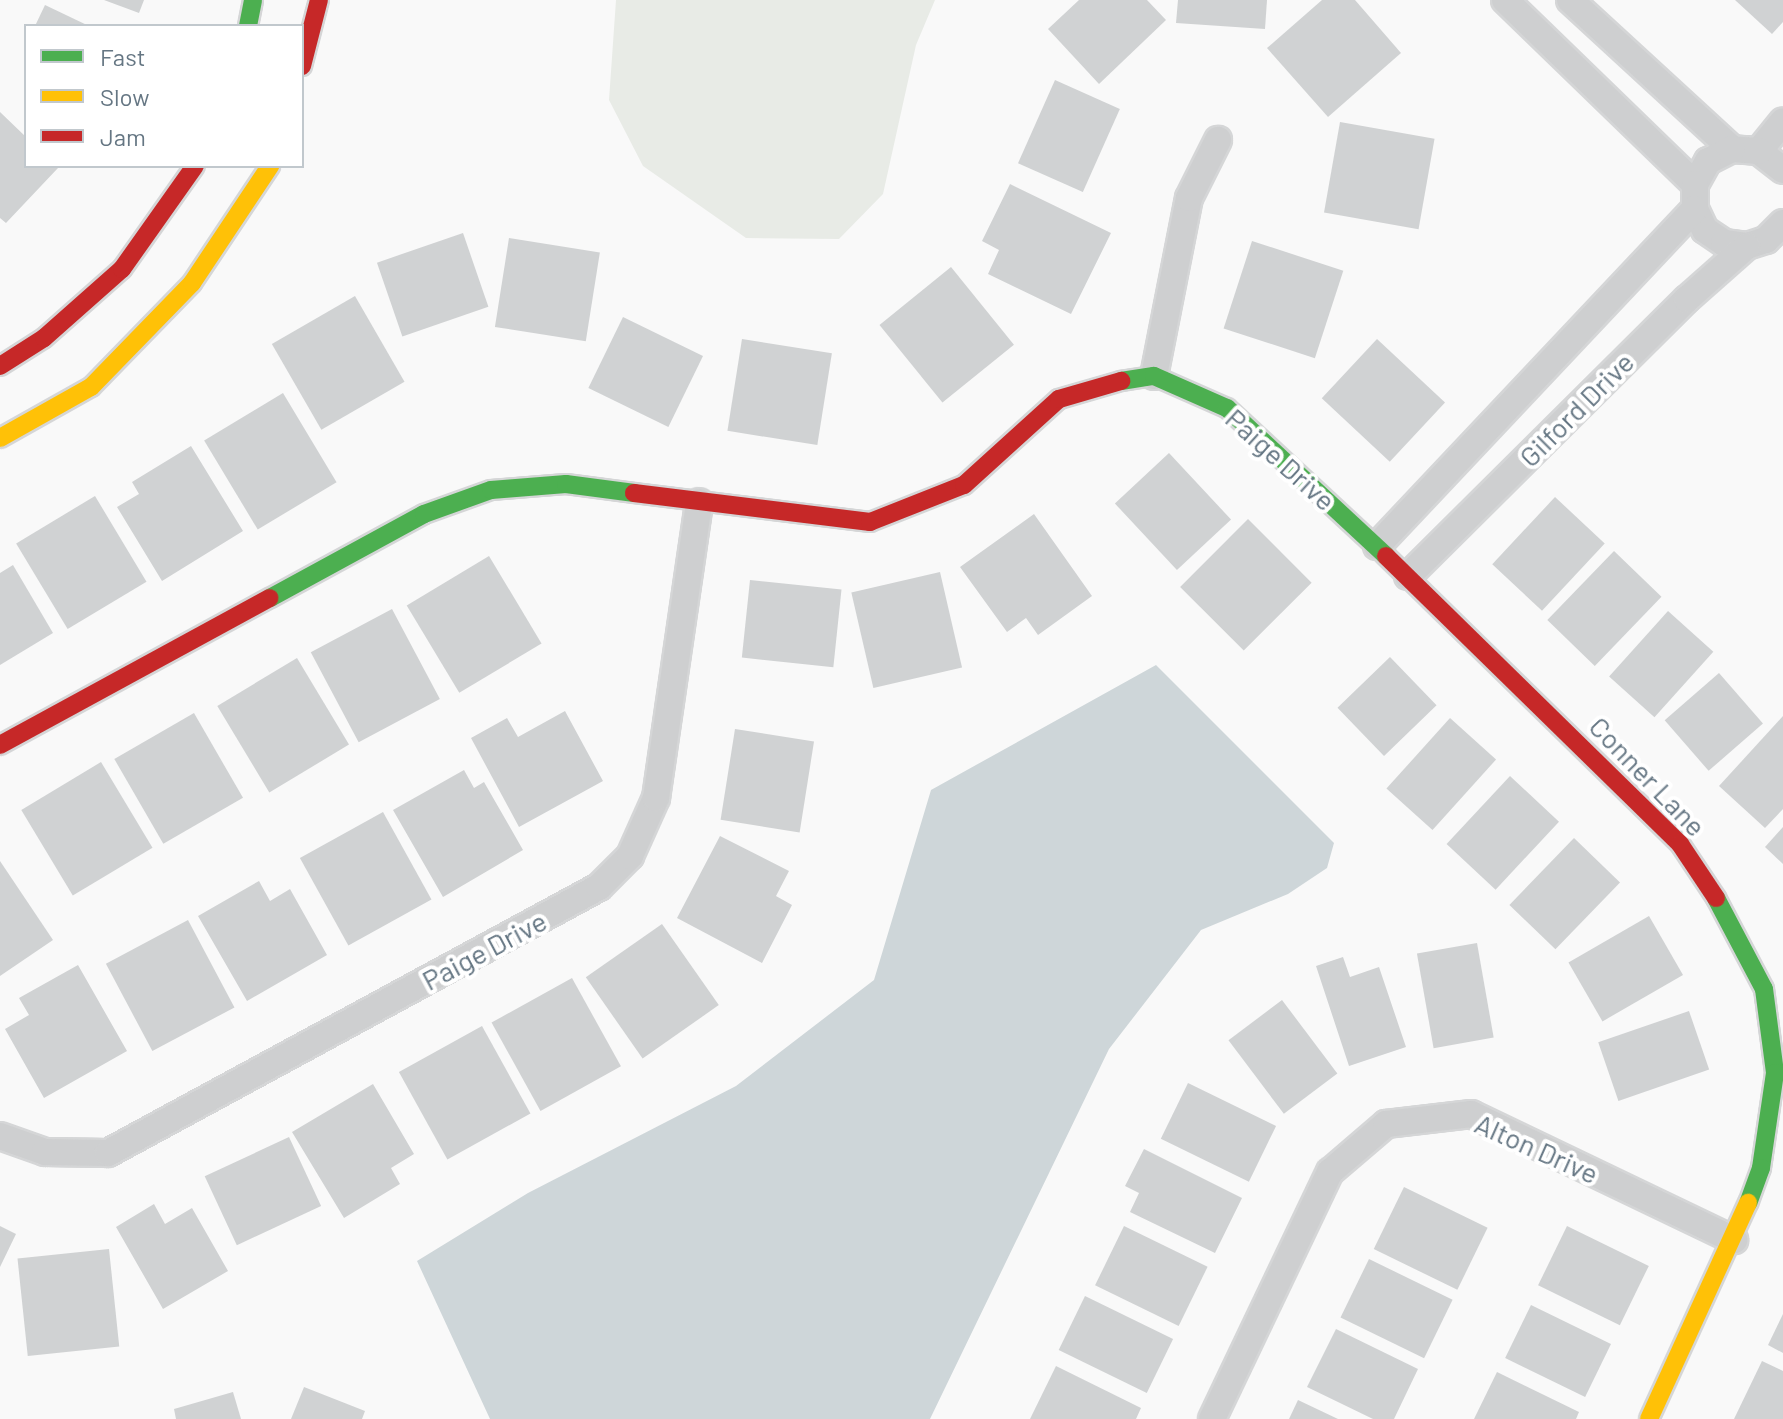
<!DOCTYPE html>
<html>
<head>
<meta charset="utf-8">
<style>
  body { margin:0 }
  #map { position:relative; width:1783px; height:1419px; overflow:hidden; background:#f9f9f9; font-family:Barlow,sans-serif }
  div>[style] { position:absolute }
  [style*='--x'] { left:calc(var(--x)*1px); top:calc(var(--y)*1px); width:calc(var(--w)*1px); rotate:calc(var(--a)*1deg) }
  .green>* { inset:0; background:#e8ebe6 }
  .water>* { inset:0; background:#ced6d9 }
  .building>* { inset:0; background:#d0d2d3; transform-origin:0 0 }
  .roads { filter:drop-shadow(2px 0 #d5d6d7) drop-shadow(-2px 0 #d5d6d7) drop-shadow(0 2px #d5d6d7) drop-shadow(0 -2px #d5d6d7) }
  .street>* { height:26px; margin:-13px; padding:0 13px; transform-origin:13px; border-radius:13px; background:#cecfd0 }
  .fast>* { height:18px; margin:-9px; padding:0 9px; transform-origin:9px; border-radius:9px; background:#4caf50 }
  .slow>* { height:18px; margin:-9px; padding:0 9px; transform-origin:9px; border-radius:9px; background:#ffc107 }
  .jam>* { height:18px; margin:-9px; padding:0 9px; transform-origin:9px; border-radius:9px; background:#c62828 }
  span { translate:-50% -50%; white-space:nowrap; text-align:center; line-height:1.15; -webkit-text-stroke:8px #fff; paint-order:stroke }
  .street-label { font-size:28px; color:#657683 }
  .legend { position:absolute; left:24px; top:24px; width:280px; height:144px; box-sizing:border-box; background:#fff; border:2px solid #c1c8cd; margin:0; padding:10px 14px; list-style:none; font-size:24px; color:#657683 }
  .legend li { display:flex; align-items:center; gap:16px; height:40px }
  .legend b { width:40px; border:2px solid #c1c8cd }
</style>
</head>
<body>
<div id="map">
  <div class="green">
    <i style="clip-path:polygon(616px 0,935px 0,916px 45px,883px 194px,839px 239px,746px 238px,643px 166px,609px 100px)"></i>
  </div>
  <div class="water">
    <i style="clip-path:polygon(1156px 665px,1334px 843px,1327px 868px,1288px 894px,1201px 930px,1109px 1049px,930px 1419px,490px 1419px,417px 1261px,528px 1193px,736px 1086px,874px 980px,931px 790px)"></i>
  </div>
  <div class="building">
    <i style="clip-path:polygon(104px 0,144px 0,139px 13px)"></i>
    <i style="clip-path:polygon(1079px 0,1147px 0,1166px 20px,1099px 84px,1048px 29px)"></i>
    <i style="clip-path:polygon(1178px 0,1267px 0,1265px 29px,1176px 23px)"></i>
    <i style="clip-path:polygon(1322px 0,1355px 0,1401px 53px,1328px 117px,1267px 48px)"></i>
    <i style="clip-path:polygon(1735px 0,1783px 0,1783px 22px,1772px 34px)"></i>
    <i style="clip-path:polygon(45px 5px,89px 26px,35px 26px)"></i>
    <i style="left:1055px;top:80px;width:71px;height:91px;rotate:24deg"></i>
    <i style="clip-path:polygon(0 112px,26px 137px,26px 166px,58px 168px,6px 223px,0 218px)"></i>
    <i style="left:1340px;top:122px;width:96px;height:92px;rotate:10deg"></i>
    <i style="clip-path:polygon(1010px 184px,1111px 233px,1071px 314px,988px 274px,999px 250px,982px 241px)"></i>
    <i style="left:463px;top:233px;width:78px;height:91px;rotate:71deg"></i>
    <i style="left:509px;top:238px;width:92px;height:90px;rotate:9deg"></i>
    <i style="left:1252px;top:241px;width:96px;height:92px;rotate:18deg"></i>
    <i style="left:951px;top:267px;width:100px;height:92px;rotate:51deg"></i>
    <i style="left:355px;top:296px;width:99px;height:96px;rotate:60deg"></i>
    <i style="left:623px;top:317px;width:89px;height:79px;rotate:26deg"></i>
    <i style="left:742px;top:339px;width:91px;height:93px;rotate:9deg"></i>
    <i style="left:1377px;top:339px;width:93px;height:81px;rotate:43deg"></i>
    <i style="left:283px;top:393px;width:104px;height:92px;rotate:59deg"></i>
    <i style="clip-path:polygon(191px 446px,243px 531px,162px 581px,117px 507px,139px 494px,132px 482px)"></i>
    <i style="left:1169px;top:453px;width:91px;height:74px;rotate:47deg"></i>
    <i style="left:95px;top:496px;width:100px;height:92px;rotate:59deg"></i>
    <i style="left:1555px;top:497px;width:68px;height:92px;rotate:43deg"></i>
    <i style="clip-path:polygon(1034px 514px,1092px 596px,1038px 635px,1026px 618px,1007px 632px,960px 567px)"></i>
    <i style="left:1248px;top:519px;width:90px;height:96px;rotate:45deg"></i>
    <i style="left:1614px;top:551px;width:66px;height:96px;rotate:44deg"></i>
    <i style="left:489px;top:556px;width:102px;height:96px;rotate:59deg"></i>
    <i style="clip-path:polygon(13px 565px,53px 633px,0 665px,0 573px)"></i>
    <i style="left:940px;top:572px;width:98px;height:91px;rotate:77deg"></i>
    <i style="left:750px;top:580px;width:92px;height:78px;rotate:6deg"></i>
    <i style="left:392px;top:609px;width:102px;height:92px;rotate:62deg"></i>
    <i style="left:1668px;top:611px;width:61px;height:88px;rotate:42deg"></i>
    <i style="left:1390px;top:657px;width:67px;height:73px;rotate:46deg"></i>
    <i style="left:297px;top:658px;width:101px;height:93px;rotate:59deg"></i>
    <i style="left:1719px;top:673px;width:67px;height:72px;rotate:49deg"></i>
    <i style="clip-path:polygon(565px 711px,603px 781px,519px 827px,471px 738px,507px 718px,518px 737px)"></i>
    <i style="left:194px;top:713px;width:98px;height:92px;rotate:60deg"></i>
    <i style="clip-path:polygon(1783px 716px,1783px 809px,1765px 828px,1719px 786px)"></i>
    <i style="left:1450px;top:718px;width:62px;height:95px;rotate:42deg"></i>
    <i style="left:735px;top:729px;width:80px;height:92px;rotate:9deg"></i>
    <i style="left:101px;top:762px;width:100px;height:93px;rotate:59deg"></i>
    <i style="clip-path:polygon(464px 770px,474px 788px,484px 782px,523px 850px,443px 897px,393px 810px)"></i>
    <i style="left:1510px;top:776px;width:67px;height:93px;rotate:43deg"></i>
    <i style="left:383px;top:812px;width:100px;height:95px;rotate:61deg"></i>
    <i style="clip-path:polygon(1783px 827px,1783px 864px,1765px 847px)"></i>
    <i style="clip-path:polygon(720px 836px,789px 871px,776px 896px,792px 905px,762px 963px,677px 918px)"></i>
    <i style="left:1574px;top:838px;width:64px;height:93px;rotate:44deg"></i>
    <i style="clip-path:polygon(0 861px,53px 940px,0 976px)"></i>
    <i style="clip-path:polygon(259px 881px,270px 901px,290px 889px,327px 955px,247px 1001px,198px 916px)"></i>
    <i style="left:1649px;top:916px;width:68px;height:93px;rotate:60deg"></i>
    <i style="left:188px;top:920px;width:99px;height:93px;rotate:62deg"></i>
    <i style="left:662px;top:924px;width:99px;height:93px;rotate:55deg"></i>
    <i style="left:1477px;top:943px;width:96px;height:61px;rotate:80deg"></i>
    <i style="clip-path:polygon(1343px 957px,1350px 977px,1379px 967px,1406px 1047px,1349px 1066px,1316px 966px)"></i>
    <i style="clip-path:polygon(78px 965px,127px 1051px,44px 1098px,5px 1029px,29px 1015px,19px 998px)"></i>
    <i style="left:572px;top:978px;width:101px;height:92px;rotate:61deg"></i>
    <i style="left:1282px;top:1000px;width:92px;height:67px;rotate:53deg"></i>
    <i style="left:1689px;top:1011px;width:62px;height:96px;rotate:71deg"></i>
    <i style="left:482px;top:1026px;width:100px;height:95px;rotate:61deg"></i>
    <i style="left:1188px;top:1083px;width:98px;height:62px;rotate:26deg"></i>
    <i style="clip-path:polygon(373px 1084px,414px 1154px,391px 1168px,400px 1184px,344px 1218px,292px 1132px)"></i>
    <i style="left:289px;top:1137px;width:76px;height:93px;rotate:65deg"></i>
    <i style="clip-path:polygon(1144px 1149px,1242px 1198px,1215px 1253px,1130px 1212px,1139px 1193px,1125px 1186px)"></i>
    <i style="left:1404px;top:1187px;width:93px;height:69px;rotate:26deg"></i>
    <i style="clip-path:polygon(154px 1204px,165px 1224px,192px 1208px,228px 1271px,163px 1309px,116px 1227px)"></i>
    <i style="clip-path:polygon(0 1226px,16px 1234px,0 1267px)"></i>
    <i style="left:1124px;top:1226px;width:93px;height:66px;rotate:26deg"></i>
    <i style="left:1567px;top:1226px;width:91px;height:66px;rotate:26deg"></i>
    <i style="left:109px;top:1249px;width:98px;height:92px;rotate:84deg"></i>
    <i style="left:1369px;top:1259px;width:93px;height:65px;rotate:26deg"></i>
    <i style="left:1085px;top:1296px;width:98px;height:60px;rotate:26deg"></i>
    <i style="left:1531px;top:1305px;width:89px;height:59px;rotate:26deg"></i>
    <i style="clip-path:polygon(1783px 1314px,1783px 1353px,1768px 1345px)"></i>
    <i style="clip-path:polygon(1336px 1329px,1418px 1369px,1394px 1419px,1373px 1419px,1307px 1387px)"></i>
    <i style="clip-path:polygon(1762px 1361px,1783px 1371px,1783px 1419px,1734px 1419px)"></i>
    <i style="clip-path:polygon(1056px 1366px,1141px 1408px,1136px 1419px,1030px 1419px)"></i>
    <i style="clip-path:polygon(1497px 1372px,1579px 1412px,1576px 1419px,1474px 1419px)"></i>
    <i style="clip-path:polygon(304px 1387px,365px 1411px,362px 1419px,291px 1419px)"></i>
    <i style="clip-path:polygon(233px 1392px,241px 1419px,176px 1419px,174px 1409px)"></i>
    <i style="clip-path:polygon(1298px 1400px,1338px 1419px,1289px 1419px)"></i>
  </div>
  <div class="roads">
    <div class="street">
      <i style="--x:1505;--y:0;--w:264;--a:44.1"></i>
      <i style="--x:1570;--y:0;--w:220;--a:42.6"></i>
      <i style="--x:1759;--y:151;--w:38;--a:-51"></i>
      <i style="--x:1783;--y:170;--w:31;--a:-142"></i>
      <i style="--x:1759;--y:151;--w:27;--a:-176"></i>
      <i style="--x:1732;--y:149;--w:27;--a:153"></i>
      <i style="--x:1708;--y:161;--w:26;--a:119"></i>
      <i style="--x:1695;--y:184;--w:25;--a:90"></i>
      <i style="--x:1695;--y:209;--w:23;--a:65"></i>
      <i style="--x:1705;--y:230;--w:23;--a:34"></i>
      <i style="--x:1724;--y:243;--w:23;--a:7"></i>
      <i style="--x:1747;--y:246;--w:20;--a:-18"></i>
      <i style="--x:1766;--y:240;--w:24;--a:-45"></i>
      <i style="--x:1154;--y:376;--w:181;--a:-78.9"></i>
      <i style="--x:1189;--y:198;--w:65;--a:-63.4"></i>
      <i style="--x:1377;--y:546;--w:463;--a:-46.7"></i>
      <i style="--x:1408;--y:576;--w:393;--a:-44.8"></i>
      <i style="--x:1687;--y:299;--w:80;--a:-41.5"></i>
      <i style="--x:0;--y:1136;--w:48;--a:19.6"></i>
      <i style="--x:45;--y:1152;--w:63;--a:0.9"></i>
      <i style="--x:108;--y:1153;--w:558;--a:-28.45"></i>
      <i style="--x:599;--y:887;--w:44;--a:-45"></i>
      <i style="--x:630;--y:856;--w:64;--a:-65.9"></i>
      <i style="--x:656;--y:798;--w:299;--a:-81.7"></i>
      <i style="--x:1212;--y:1419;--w:274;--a:-64.5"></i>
      <i style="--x:1330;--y:1172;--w:74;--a:-40.6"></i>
      <i style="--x:1386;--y:1124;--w:86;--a:-6.7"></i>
      <i style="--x:1471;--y:1114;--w:292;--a:25.6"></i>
    </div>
    <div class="fast">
      <i style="--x:248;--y:26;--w:26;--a:-79"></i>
      <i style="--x:1121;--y:381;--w:33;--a:-9"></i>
      <i style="--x:1154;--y:376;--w:80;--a:23.7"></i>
      <i style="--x:1227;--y:408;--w:217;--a:42.9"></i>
      <i style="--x:270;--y:598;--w:175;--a:-28.6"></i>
      <i style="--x:424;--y:514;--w:71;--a:-19.7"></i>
      <i style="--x:491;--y:490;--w:75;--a:-4.6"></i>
      <i style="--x:566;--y:484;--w:69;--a:7.5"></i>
      <i style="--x:1716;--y:898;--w:103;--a:62.2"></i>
      <i style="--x:1764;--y:989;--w:85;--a:82.5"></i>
      <i style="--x:1775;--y:1073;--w:96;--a:98.4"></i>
      <i style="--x:1761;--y:1168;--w:37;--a:110"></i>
    </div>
    <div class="slow">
      <i style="--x:0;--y:438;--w:104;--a:-29.3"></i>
      <i style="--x:91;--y:387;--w:145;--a:-45.8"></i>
      <i style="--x:192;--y:283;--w:141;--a:-56.3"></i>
      <i style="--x:1649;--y:1419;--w:238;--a:-65.4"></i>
    </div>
    <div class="jam">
      <i style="--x:302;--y:66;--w:68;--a:-75.6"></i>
      <i style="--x:0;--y:366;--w:52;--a:-32.5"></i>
      <i style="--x:44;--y:338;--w:104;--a:-41.5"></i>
      <i style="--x:122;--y:269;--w:126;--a:-54.7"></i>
      <i style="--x:634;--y:493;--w:238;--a:7"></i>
      <i style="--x:870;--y:522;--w:101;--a:-21.5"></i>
      <i style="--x:964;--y:485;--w:128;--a:-42.2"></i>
      <i style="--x:1059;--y:399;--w:65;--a:-16.2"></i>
      <i style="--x:1386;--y:556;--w:412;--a:44.4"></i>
      <i style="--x:1680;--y:844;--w:65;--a:56.3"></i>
      <i style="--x:0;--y:745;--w:307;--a:-28.6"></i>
    </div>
  </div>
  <div class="street-label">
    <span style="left:1576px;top:409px;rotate:-45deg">Gilford Drive</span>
    <span style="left:1281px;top:459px;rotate:42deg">Paige Drive</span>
    <span style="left:1648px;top:776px;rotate:46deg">Conner Lane</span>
    <span style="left:484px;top:950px;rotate:-28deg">Paige Drive</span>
    <span style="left:1537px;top:1148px;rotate:24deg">Alton Drive</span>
  </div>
  <ul class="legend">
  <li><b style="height:10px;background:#4caf50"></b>Fast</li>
  <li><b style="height:10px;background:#ffc107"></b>Slow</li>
  <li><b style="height:10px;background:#c62828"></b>Jam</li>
  </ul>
</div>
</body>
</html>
